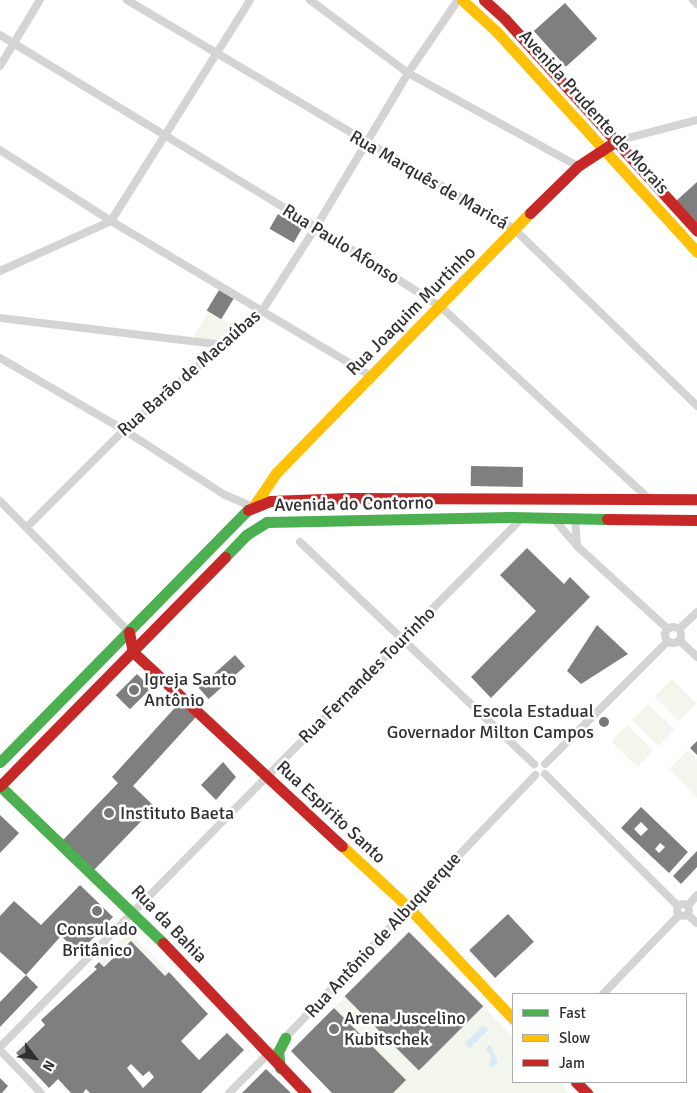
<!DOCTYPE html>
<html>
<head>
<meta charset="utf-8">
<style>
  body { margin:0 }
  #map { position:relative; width:697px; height:1093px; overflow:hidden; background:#fff; font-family:Signika,sans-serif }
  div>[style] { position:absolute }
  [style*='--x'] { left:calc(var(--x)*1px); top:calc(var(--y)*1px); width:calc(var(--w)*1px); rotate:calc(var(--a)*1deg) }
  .green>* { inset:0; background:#f2f6ec; transform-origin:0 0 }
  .water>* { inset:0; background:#d8ebf4; transform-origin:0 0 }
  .building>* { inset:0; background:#7f7f7f; transform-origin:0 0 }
  .street>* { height:8px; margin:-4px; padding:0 4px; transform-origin:4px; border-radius:4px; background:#d4d4d4 }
  .street>.ring { margin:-4px; padding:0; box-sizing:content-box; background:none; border:8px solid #d4d4d4; border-radius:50% }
  .fast>* { height:11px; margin:-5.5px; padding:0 5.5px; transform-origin:5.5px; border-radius:5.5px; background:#4caf50 }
  .slow>* { height:11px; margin:-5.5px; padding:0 5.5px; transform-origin:5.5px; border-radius:5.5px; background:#ffc107 }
  .jam>* { height:11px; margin:-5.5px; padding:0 5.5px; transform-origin:5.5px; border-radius:5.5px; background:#c62828 }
  .dots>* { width:14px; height:14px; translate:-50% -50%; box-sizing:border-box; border:2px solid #fff; border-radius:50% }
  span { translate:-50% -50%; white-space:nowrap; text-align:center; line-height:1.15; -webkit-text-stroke:5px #fff; paint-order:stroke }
  .street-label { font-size:18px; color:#303030 }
  .poi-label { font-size:18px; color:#303030 }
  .left { translate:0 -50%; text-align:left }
  .right { translate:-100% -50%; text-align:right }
  .legend { position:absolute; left:512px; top:993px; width:175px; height:90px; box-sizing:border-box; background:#fff; border:1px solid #acacac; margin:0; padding:6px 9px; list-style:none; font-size:15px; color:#303030 }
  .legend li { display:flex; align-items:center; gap:10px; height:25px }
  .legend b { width:25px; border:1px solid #acacac }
  .north { position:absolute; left:10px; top:1033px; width:50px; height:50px; -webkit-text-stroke:4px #fff; paint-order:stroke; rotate:120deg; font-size:14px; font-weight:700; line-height:20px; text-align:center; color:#303030 }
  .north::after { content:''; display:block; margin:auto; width:18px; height:22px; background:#303030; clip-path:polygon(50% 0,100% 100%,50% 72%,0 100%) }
</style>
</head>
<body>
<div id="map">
  <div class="green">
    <i style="clip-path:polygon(254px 308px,261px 312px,222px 344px,191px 341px,208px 313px,237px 327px)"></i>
    <i style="left:672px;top:679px;width:35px;height:25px;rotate:45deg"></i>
    <i style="left:648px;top:704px;width:37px;height:23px;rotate:44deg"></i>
    <i style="left:627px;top:725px;width:37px;height:23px;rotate:44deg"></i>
    <i style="clip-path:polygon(688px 750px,697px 759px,697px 798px,669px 769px)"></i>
    <i style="clip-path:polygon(129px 932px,169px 972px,165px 976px,131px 941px,104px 967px,99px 962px)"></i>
    <i style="clip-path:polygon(409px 932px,513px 1037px,513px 1082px,558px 1082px,569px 1093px,332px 1093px,291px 1051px)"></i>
  </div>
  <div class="water">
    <i style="left:483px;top:1025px;width:7px;height:26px;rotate:45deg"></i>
    <i style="clip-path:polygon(490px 1044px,498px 1062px,493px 1067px,489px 1065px,491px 1056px,486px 1049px)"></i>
  </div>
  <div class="building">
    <i style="left:565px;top:3px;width:48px;height:42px;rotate:48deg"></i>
    <i style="clip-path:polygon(697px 182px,697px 223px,676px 201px)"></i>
    <i style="left:278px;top:214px;width:28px;height:17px;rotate:30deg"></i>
    <i style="left:219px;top:290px;width:17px;height:24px;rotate:31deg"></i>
    <i style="left:471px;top:466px;width:52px;height:20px;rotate:1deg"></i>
    <i style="clip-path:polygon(527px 548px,564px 584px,570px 577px,590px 597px,491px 698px,471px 677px,536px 611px,500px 575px)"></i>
    <i style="clip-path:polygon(597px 625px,628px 654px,581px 684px,567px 671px)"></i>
    <i style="left:235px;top:655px;width:15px;height:49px;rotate:48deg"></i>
    <i style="left:137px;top:674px;width:20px;height:30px;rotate:45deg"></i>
    <i style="clip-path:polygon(181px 701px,196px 717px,133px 786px,155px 807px,93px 871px,62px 841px,118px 783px,112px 777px)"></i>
    <i style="clip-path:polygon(697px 741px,697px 755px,690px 748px)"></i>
    <i style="clip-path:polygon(223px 762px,236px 777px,216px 800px,201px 785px)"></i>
    <i style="clip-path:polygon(evenodd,641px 807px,688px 852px,669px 873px,621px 828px,641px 807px,641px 822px,648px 829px,641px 836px,634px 829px,641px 822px,641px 807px,660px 843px,665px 847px,659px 853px,655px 849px,660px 843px)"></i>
    <i style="clip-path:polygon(0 815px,19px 833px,0 853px)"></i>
    <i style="clip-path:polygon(697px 851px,697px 867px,681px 884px,673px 876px)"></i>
    <i style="clip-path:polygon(80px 885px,113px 917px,79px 953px,61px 936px,26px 975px,38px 987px,0 1027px,0 1002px,26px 975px,0 952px,0 916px,14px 901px,41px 925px)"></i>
    <i style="left:508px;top:914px;width:38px;height:53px;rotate:47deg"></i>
    <i style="left:409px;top:932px;width:105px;height:91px;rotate:45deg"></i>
    <i style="clip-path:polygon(evenodd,131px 941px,165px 976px,169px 972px,208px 1014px,181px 1041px,199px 1060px,227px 1033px,244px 1050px,201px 1093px,90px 1093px,86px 1089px,83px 1093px,71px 1093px,58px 1079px,49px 1088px,16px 1053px,45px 1025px,41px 1020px,97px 969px,94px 967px,99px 962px,104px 967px,131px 941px,131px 1064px,143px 1076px,149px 1071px,154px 1077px,143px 1088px,127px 1068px,131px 1064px)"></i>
    <i style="clip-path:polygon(334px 1008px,406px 1080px,393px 1093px,332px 1093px,291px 1051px)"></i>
    <i style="clip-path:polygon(266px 1069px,291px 1093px,242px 1093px)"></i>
    <i style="clip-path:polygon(0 1078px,8px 1086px,2px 1093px,0 1093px)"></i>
  </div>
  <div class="street">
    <i style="--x:127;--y:0;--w:450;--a:30.6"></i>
    <i style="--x:514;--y:229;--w:255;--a:44"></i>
    <i style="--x:310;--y:0;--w:122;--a:36.7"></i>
    <i style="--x:408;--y:73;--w:194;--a:28.7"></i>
    <i style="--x:693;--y:0;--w:6;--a:45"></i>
    <i style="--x:0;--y:35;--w:370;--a:31.3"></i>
    <i style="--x:316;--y:227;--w:148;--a:32.6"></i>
    <i style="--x:441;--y:307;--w:282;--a:42.7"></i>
    <i style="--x:0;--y:66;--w:77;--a:-58.8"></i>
    <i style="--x:616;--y:141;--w:84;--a:-14.5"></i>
    <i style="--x:0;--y:150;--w:132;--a:32.6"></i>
    <i style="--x:111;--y:221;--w:303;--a:30.8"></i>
    <i style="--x:0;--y:271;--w:122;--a:-24.2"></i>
    <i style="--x:111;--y:221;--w:261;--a:-57.8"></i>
    <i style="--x:0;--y:318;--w:225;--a:6.9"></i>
    <i style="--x:0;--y:358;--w:143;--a:30.1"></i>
    <i style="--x:124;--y:430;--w:120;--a:32.8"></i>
    <i style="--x:225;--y:495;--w:30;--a:23"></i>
    <i style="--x:0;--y:501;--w:184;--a:45.4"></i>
    <i style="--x:575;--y:517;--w:29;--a:86"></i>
    <i style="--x:553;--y:518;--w:37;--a:49"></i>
    <i style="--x:577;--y:546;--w:123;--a:42.4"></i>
    <i style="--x:27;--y:527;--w:137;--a:-45"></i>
    <i style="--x:124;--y:430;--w:182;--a:-40.8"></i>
    <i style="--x:262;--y:311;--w:100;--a:-57.3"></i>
    <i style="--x:316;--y:227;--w:179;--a:-59.1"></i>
    <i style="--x:408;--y:73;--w:88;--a:-55.6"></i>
    <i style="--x:300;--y:542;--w:323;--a:43.5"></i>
    <i class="ring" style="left:665px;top:627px;width:8px;height:8px"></i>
    <i style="--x:679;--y:629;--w:25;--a:-43"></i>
    <i style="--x:679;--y:640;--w:25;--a:43"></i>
    <i style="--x:545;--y:764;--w:174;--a:-45"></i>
    <i style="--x:545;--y:774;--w:187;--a:44.8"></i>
    <i class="ring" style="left:677px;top:904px;width:4px;height:4px"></i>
    <i style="--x:688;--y:906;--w:14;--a:-51"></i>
    <i style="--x:688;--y:915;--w:12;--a:42"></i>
    <i style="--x:603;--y:994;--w:110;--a:-46.1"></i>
    <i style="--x:283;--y:1040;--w:366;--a:-46.4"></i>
    <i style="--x:0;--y:1047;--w:745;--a:-45.38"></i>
    <i style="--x:0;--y:1050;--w:59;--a:46.4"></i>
    <i style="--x:229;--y:1093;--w:59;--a:-45"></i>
  </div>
  <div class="fast">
    <i style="--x:225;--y:557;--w:30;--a:-46"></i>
    <i style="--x:246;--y:535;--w:25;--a:-32"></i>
    <i style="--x:267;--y:522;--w:243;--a:-1.2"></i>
    <i style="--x:510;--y:517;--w:97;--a:1.2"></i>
    <i style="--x:0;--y:762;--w:354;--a:-45.5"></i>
    <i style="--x:0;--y:786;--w:226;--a:43.9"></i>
    <i style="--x:280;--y:1068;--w:16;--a:-97"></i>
    <i style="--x:278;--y:1052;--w:16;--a:-63"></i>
  </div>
  <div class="slow">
    <i style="--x:462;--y:0;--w:46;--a:42.4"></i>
    <i style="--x:496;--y:31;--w:299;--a:47.7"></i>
    <i style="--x:253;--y:507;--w:41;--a:-55.9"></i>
    <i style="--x:276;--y:473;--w:363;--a:-45.7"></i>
    <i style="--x:342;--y:846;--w:90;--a:42.7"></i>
    <i style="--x:408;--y:907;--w:154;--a:46.8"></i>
  </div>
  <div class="jam">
    <i style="--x:484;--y:0;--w:28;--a:42"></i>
    <i style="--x:505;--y:19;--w:286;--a:47.8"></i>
    <i style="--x:530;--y:213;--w:67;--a:-44.4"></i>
    <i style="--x:578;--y:166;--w:45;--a:-33.3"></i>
    <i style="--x:248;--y:510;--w:24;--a:-22"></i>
    <i style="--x:270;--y:501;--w:79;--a:-2.2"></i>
    <i style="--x:349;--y:498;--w:348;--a:0.2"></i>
    <i style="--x:607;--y:519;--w:90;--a:0.6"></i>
    <i style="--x:129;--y:632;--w:20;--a:79"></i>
    <i style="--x:133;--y:652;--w:285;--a:42.9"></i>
    <i style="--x:0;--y:786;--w:321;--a:-45.5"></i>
    <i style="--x:163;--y:943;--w:207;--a:46.4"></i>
    <i style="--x:576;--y:1082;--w:16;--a:45"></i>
  </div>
  <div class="dots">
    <i style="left:134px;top:690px;background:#787878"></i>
    <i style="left:604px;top:722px;background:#787878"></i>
    <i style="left:109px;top:813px;background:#787878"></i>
    <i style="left:97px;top:911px;background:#787878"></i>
    <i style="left:334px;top:1029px;background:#787878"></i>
  </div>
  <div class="street-label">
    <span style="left:594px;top:112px;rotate:48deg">Avenida Prudente de Morais</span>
    <span style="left:429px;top:180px;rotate:30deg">Rua Marquês de Maricá</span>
    <span style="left:341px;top:244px;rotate:32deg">Rua Paulo Afonso</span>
    <span style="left:411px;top:311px;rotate:-45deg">Rua Joaquim Murtinho</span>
    <span style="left:189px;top:373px;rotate:-41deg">Rua Barão de Macaúbas</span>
    <span style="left:354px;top:504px;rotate:-1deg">Avenida do Contorno</span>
    <span style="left:367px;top:675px;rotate:-45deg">Rua Fernandes Tourinho</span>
    <span style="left:331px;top:812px;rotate:43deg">Rua Espírito Santo</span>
    <span style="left:169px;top:924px;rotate:46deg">Rua da Bahia</span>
    <span style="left:383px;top:935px;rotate:-47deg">Rua Antônio de Albuquerque</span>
  </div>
  <div class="poi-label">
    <span class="left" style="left:144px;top:690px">Igreja Santo<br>Antônio</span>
    <span class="right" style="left:594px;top:722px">Escola Estadual<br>Governador Milton Campos</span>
    <span class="left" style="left:120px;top:813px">Instituto Baeta</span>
    <span style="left:97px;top:940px">Consulado<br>Britânico</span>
    <span class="left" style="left:344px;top:1029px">Arena Juscelino<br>Kubitschek</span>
  </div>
  <ul class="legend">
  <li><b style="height:6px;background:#4caf50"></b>Fast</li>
  <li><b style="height:6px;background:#ffc107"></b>Slow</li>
  <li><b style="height:6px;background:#c62828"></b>Jam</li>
  </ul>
  <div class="north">N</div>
</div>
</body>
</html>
